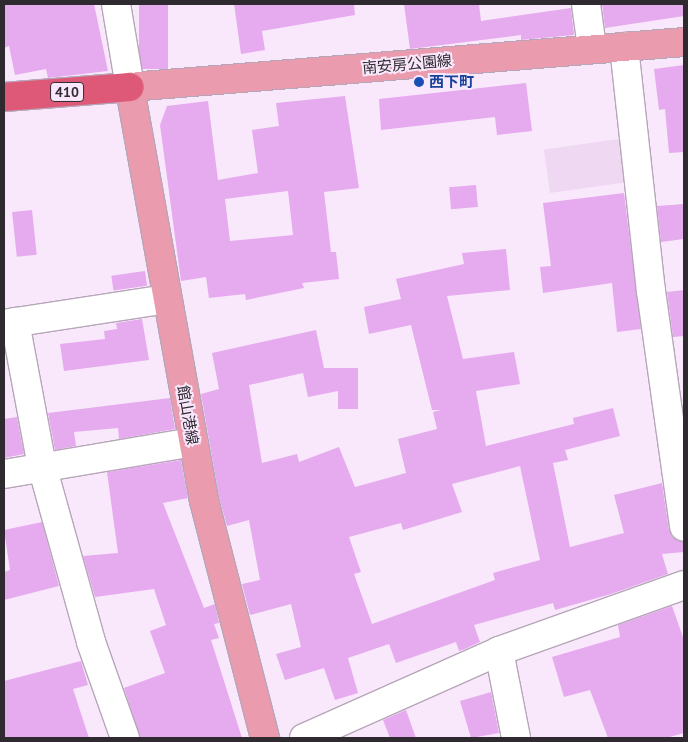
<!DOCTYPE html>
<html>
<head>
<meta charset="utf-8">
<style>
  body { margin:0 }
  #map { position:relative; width:688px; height:742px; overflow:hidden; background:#f9e8fc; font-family:"PT Sans","Noto Sans JP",sans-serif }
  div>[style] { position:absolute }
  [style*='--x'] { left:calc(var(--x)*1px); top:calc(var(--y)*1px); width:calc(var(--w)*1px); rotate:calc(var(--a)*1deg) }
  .built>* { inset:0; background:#efd9f2; transform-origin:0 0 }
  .building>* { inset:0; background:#e6aaef; transform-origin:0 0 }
  .roads { filter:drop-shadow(1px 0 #b6a6b8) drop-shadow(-1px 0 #b6a6b8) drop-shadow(0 1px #b6a6b8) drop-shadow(0 -1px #b6a6b8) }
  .minor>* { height:28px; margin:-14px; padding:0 14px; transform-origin:14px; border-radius:14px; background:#fff }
  .major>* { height:28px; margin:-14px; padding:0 14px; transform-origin:14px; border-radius:14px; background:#eb9bae }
  .highway>* { height:28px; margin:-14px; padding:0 14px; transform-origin:14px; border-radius:14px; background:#de5978 }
  .dots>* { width:14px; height:14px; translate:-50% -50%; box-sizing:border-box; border:2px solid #f9e8fc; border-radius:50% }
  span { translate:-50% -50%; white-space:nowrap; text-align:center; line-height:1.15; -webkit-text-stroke:4px #f9e8fc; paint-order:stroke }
  .shield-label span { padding:1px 4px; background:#f9e8fc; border:1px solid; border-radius:4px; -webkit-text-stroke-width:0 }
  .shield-label { font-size:14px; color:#2f2930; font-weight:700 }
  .street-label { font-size:15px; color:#2f2930 }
  .transit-label { font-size:15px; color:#164399; font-weight:700 }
  .left { translate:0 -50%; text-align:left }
  .frame { position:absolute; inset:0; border:5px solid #2f2930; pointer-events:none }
</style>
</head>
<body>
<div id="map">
  <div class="built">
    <i style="left:626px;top:138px;width:44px;height:83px;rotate:82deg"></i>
  </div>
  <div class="building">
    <i style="clip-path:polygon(4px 4px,94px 4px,108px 71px,48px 78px,46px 69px,15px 75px,9px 46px,4px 48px)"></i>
    <i style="left:139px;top:4px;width:29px;height:65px"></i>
    <i style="clip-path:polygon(234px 4px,354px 4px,355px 15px,262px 31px,265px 50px,241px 54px)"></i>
    <i style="clip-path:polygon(404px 4px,479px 4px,481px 21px,571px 8px,574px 35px,521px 40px,521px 35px,410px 49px)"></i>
    <i style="clip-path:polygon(602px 4px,684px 4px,684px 16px,605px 28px)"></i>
    <i style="clip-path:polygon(684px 65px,684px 152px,669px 153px,665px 109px,659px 110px,654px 69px)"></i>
    <i style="clip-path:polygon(526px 83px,532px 131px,497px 135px,495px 117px,381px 130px,379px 99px)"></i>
    <i style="clip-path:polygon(evenodd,345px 96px,359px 188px,324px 192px,331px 252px,336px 252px,339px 279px,302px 283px,304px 288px,246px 300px,245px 294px,209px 298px,206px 277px,181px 281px,160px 125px,167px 106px,208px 101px,218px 180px,258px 173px,252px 130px,279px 126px,276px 103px,345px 96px,288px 191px,293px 235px,230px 241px,225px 199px,288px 191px)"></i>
    <i style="left:476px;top:185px;width:22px;height:27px;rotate:85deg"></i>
    <i style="clip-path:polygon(624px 193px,641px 329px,617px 332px,612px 283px,543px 293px,540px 267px,551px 266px,543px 203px)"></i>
    <i style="clip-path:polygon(684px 204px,684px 239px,661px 242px,657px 206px)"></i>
    <i style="left:32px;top:210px;width:45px;height:20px;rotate:84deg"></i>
    <i style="clip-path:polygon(evenodd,506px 249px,510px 290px,447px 296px,463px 359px,514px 352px,520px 384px,476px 391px,486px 446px,574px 424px,573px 418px,613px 408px,620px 436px,565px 450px,568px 460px,553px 463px,570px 547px,624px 533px,614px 495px,662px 483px,669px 530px,672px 537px,684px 542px,684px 552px,662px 554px,668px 574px,611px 594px,555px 610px,553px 603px,474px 625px,480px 642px,465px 649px,459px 651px,456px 642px,396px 663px,389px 644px,348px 658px,358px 693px,335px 700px,324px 668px,285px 680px,276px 654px,301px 647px,291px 604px,250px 615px,242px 584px,260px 580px,249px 520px,227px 526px,219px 497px,201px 394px,219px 389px,212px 353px,316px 330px,324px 368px,358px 368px,358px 409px,338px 409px,338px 391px,308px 397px,303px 373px,249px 385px,262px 463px,297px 454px,299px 462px,339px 447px,355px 487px,406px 473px,398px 439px,437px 429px,433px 412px,441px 410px,432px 410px,411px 325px,369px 334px,364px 307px,401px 299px,396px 279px,464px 264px,462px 253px,506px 249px,520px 466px,540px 560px,493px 573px,495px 580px,372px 624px,354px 574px,361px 572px,349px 537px,401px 523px,403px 530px,462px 512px,452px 484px,520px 466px)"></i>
    <i style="left:145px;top:271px;width:15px;height:34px;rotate:82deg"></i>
    <i style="clip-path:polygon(684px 290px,684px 336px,673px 337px,667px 292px)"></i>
    <i style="clip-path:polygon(142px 319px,149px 360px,64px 371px,60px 344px,105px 339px,104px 331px,117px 329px,116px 323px)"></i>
    <i style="clip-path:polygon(170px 398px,175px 429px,119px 439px,118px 428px,74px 432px,76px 446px,55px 450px,48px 413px)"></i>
    <i style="clip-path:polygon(17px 417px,24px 454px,4px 458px,4px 419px)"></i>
    <i style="clip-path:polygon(181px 460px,188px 498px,163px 503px,204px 608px,215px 604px,219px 623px,214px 624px,219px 638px,211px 640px,242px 738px,140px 738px,124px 688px,165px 673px,150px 631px,166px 625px,154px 589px,95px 597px,83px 556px,118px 553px,107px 472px)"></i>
    <i style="clip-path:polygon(42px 522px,59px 586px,4px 600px,4px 572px,10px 570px,4px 530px)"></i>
    <i style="clip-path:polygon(672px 606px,684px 640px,684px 733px,666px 738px,608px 738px,590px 690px,564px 697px,552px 657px,620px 637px,618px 625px)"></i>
    <i style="clip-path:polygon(81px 661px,88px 685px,73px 689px,89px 738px,4px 738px,4px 681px)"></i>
    <i style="clip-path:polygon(491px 692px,499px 733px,471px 738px,460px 701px)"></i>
    <i style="clip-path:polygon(406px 710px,416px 738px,390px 738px,383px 720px)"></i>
  </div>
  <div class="roads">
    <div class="minor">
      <i style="--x:116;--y:4;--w:84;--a:80.4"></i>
      <i style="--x:586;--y:4;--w:44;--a:82.2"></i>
      <i style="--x:624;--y:47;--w:245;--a:83.7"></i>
      <i style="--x:651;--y:291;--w:238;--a:82"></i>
      <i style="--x:15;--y:322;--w:147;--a:79.4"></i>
      <i style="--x:42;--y:466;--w:183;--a:74.4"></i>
      <i style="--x:91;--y:642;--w:102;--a:70.5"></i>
      <i style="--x:4;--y:324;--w:165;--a:-8.7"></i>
      <i style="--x:4;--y:474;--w:192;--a:-9.6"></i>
      <i style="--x:499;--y:651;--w:89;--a:78.9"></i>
      <i style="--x:304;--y:738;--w:214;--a:-24"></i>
      <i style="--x:499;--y:651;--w:196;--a:-19.6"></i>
    </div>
    <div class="major">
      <i style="--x:265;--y:738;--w:246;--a:-104.4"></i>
      <i style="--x:204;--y:500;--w:420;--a:-100.2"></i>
      <i style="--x:130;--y:87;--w:556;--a:-4.64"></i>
    </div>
    <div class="highway">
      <i style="--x:4;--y:97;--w:126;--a:-4.5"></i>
    </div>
  </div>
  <div class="dots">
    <i style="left:419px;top:82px;background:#1a4fb4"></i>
  </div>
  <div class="shield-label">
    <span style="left:67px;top:92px">410</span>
  </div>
  <div class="street-label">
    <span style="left:407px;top:64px;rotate:-5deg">南安房公園線</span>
    <span style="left:188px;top:415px;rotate:80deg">館山港線</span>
  </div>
  <div class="transit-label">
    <span class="left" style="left:429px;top:82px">西下町</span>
  </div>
  <div class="frame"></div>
</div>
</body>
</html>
